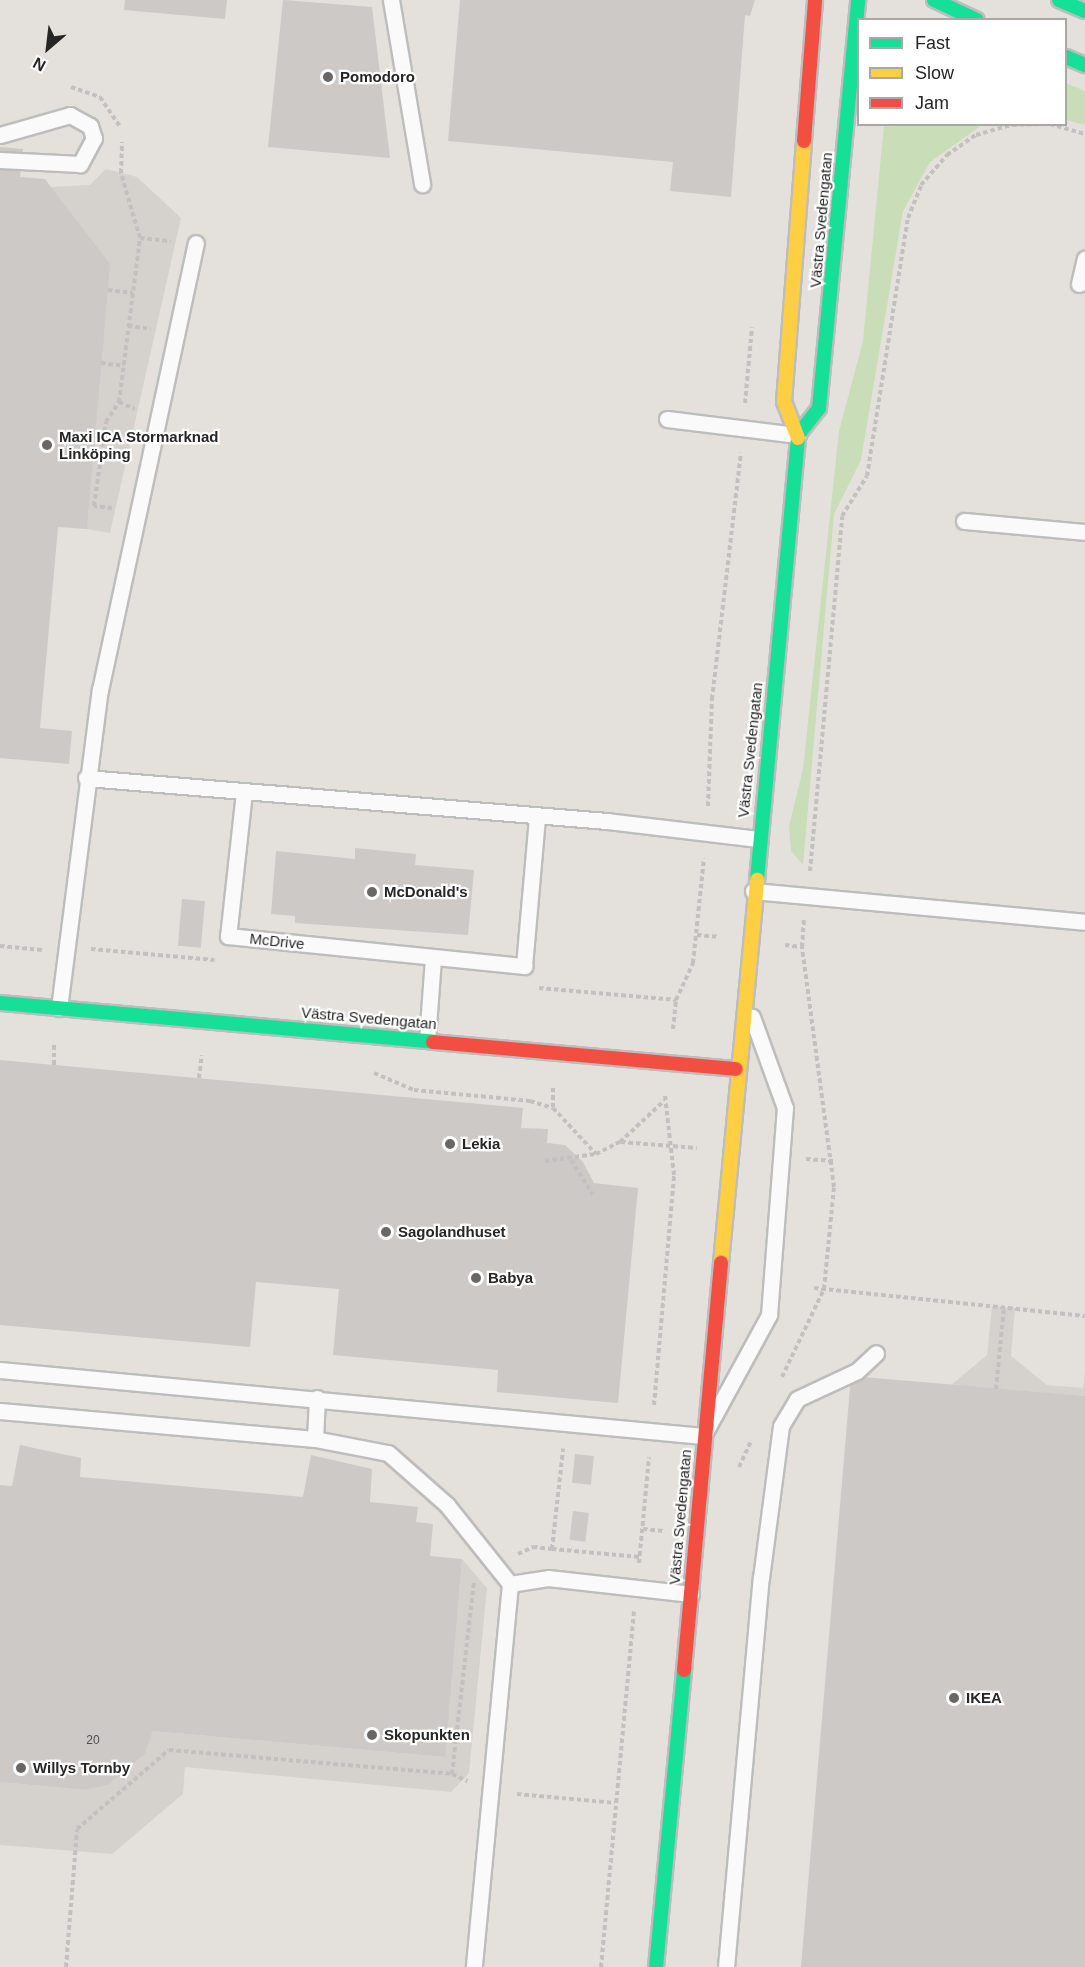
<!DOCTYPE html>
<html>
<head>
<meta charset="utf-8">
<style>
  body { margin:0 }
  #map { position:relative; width:1085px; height:1967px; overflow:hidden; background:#e4e1dc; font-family:Helvetica,sans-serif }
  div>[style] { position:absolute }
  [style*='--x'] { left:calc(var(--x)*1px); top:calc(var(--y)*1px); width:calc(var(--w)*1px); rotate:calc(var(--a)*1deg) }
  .green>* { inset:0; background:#c8ddb8 }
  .plaza>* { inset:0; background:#d5d1cc }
  .building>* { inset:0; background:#ccc9c6; transform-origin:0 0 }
  .path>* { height:4px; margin-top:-2px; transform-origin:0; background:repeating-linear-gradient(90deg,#c2c1c0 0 4.5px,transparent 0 7.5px) }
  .roads { filter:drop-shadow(2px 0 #bebdbd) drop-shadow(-2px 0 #bebdbd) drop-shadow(0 2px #bebdbd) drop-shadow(0 -2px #bebdbd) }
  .lane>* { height:15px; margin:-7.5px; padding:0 7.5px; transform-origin:7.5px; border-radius:7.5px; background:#fbfafa }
  .fast>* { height:14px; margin:-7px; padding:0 7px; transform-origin:7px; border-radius:7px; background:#16e098 }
  .slow>* { height:14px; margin:-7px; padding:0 7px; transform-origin:7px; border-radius:7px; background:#ffcf43 }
  .jam>* { height:14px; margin:-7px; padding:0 7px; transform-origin:7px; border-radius:7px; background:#f24e42 }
  .dots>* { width:16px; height:16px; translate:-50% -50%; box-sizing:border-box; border:3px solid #fff; border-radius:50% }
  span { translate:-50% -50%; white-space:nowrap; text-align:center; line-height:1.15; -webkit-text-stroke:4.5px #fff; paint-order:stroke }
  .number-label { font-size:12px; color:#50504f }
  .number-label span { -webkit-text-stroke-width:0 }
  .poi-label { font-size:15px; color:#262626; font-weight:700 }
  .left { translate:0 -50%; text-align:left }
  .street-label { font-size:15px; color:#262626 }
  .legend { position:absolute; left:857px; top:18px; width:210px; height:108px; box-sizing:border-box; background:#fff; border:2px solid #a8a8a8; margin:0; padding:8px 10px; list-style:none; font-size:18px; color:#262626 }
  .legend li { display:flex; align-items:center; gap:12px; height:30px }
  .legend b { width:30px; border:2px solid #a8a8a8 }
  .north { position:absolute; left:18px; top:18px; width:60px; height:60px; -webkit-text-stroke:4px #fff; paint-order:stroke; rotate:208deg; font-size:16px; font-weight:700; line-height:24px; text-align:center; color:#262626 }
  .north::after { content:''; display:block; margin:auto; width:21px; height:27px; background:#262626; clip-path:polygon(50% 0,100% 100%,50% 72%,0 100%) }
</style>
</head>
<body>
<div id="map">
  <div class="green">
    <i style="clip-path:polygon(1066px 83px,1085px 91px,1085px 125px,1066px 120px)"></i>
    <i style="clip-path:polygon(884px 125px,982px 125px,930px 162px,903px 211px,861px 460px,834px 514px,803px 865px,791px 851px,789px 826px,803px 769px,839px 431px,863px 341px)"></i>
  </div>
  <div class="plaza">
    <i style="clip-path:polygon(106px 169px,137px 177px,181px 218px,110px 533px,87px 529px,109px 264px,51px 187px,90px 185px)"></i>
    <i style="clip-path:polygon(992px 1306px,1015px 1308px,1011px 1356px,1047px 1385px,1083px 1388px,1085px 1374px,1085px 1396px,951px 1385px,987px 1355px)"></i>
    <i style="clip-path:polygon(462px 1559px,487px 1588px,469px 1773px,451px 1792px,185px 1767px,183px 1794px,112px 1854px,0 1845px,0 1782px,83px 1790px,108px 1785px,145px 1754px,153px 1731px,444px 1757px)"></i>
  </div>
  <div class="building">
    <i style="clip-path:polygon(125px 0,227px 0,225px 19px,124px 10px)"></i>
    <i style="clip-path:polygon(283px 0,372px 7px,390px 158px,268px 147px)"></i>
    <i style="clip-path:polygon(460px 0,755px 0,750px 16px,745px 15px,731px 197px,670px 191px,673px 162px,448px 141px)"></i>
    <i style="clip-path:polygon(0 147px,23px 149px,20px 177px,45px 179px,110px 264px,87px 529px,58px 527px,40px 728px,72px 731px,69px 764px,0 758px)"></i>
    <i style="clip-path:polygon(355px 848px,416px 854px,415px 865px,474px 870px,468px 935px,295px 923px,295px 916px,271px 914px,276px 851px,355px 859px)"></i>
    <i style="left:182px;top:899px;width:23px;height:47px;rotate:5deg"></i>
    <i style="clip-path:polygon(0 1060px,523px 1108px,521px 1128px,548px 1129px,547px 1143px,565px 1145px,583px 1162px,594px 1183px,638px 1188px,618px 1403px,497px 1392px,498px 1370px,333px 1355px,339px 1289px,256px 1282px,250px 1347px,0 1325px)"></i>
    <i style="clip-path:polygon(851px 1376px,1085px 1396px,1085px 1967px,801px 1967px)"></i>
    <i style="clip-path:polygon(20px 1445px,81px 1458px,80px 1477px,303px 1497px,311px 1455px,372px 1469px,370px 1502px,418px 1507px,416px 1522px,433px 1524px,430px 1556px,462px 1559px,445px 1757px,153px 1731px,145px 1754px,108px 1785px,84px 1790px,0 1782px,0 1485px,12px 1486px)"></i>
    <i style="left:575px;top:1454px;width:19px;height:29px;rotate:6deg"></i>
    <i style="left:573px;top:1511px;width:16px;height:29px;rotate:7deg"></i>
  </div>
  <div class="path">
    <i style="--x:71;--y:87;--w:31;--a:19"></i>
    <i style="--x:100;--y:97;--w:37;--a:56"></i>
    <i style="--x:1050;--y:124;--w:36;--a:16"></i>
    <i style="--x:140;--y:238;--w:31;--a:6"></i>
    <i style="--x:108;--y:290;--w:25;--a:7"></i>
    <i style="--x:128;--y:326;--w:23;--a:7"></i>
    <i style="--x:101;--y:363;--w:23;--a:7"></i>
    <i style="--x:119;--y:402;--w:17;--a:24"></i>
    <i style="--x:745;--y:403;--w:76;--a:-84.7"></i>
    <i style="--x:112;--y:508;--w:18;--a:-174"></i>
    <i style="--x:94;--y:506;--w:85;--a:-81.9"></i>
    <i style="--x:106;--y:422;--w:24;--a:-57"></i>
    <i style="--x:119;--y:402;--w:165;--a:-82.7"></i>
    <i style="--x:140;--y:238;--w:68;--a:-106.3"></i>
    <i style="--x:121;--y:173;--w:31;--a:-88"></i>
    <i style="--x:708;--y:806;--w:107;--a:-87.9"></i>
    <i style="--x:712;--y:699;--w:248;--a:-83.3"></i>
    <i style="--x:810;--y:871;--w:356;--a:-84.8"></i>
    <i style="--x:842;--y:516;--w:47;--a:-58"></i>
    <i style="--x:867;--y:476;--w:261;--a:-81"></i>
    <i style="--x:908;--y:218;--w:35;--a:-68"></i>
    <i style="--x:921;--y:185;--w:40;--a:-49"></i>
    <i style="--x:947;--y:155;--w:35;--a:-35"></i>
    <i style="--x:976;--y:135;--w:37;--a:-16"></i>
    <i style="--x:1012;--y:125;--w:32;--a:-2"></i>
    <i style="--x:697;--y:935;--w:21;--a:5"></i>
    <i style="--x:785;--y:945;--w:17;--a:7"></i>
    <i style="--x:0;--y:946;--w:42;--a:5.4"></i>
    <i style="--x:91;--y:949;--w:124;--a:5.1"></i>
    <i style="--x:539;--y:988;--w:138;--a:5"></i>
    <i style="--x:673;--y:1029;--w:29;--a:-84"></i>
    <i style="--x:676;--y:1000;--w:41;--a:-65.3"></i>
    <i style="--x:693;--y:963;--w:105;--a:-84"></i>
    <i style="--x:54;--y:1065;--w:23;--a:-90"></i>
    <i style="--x:374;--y:1073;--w:43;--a:23"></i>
    <i style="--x:414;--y:1090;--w:117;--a:5.4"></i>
    <i style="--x:530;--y:1101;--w:24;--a:17"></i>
    <i style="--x:199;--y:1078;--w:23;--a:-83"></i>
    <i style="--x:553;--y:1088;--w:20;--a:90"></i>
    <i style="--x:553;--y:1108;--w:63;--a:46.9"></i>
    <i style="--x:621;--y:1142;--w:76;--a:4.5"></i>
    <i style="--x:806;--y:1159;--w:27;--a:4"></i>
    <i style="--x:571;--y:1160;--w:41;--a:57.8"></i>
    <i style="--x:545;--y:1161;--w:51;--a:-7.8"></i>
    <i style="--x:596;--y:1154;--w:27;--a:-27"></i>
    <i style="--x:620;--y:1142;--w:60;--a:-43"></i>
    <i style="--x:814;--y:1288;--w:272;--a:5.9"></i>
    <i style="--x:782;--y:1377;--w:98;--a:-64.5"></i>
    <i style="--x:824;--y:1289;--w:102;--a:-84.4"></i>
    <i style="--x:834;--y:1187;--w:242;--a:-97.6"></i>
    <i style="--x:802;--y:947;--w:27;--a:-86"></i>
    <i style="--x:996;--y:1389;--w:82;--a:-84.4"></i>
    <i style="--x:654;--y:1405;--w:231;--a:-85"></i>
    <i style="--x:674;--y:1175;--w:80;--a:-96.5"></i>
    <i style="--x:739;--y:1467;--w:29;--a:-65"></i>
    <i style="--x:643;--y:1529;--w:20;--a:6"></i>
    <i style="--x:552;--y:1549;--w:88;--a:5.2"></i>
    <i style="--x:518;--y:1554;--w:17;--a:-25"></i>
    <i style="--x:533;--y:1547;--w:19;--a:6"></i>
    <i style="--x:552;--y:1549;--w:101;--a:-83.7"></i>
    <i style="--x:639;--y:1563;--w:106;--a:-84.6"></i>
    <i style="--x:452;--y:1774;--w:17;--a:25"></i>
    <i style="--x:517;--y:1794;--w:98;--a:5.2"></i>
    <i style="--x:66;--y:1967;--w:138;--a:-85.4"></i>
    <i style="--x:77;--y:1829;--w:121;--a:-40.7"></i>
    <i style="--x:169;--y:1750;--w:284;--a:4.8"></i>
    <i style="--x:452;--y:1774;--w:193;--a:-83.5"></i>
    <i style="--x:601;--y:1967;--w:357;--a:-84.7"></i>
  </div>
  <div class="roads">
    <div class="lane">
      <i style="--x:391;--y:0;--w:187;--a:80.4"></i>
      <i style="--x:0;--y:135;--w:73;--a:-15.9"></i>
      <i style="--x:70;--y:115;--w:23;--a:29"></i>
      <i style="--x:90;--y:126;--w:13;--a:72"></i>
      <i style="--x:94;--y:138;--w:30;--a:118"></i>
      <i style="--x:80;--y:164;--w:80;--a:-177.1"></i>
      <i style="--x:1079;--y:284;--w:26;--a:-77"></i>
      <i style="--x:667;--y:419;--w:132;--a:7"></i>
      <i style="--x:964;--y:521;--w:121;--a:5.2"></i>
      <i style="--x:86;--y:778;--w:523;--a:4.72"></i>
      <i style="--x:607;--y:821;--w:151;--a:6.8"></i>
      <i style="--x:244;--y:792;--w:145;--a:96.3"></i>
      <i style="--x:228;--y:936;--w:298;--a:5.8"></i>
      <i style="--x:524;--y:966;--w:150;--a:-85"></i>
      <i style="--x:753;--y:891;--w:333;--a:5.3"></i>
      <i style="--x:59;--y:1008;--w:321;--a:-82.7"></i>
      <i style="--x:100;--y:690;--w:457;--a:-77.9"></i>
      <i style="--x:427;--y:1040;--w:82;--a:-85.8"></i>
      <i style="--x:0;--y:1370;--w:706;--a:5.36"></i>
      <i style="--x:703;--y:1436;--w:138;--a:-61.4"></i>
      <i style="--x:769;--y:1315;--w:208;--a:-85.6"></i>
      <i style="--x:785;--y:1108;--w:97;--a:-109.9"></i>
      <i style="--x:0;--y:1411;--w:316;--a:5.1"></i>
      <i style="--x:315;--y:1439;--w:74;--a:10.9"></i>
      <i style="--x:388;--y:1453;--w:79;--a:41.4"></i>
      <i style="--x:447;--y:1505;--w:101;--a:51.4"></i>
      <i style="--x:510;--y:1584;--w:385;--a:95.4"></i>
      <i style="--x:315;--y:1439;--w:41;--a:-87.2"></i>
      <i style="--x:510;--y:1584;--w:38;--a:-9"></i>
      <i style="--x:548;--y:1578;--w:144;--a:6.4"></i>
      <i style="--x:726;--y:1967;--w:391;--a:-84.9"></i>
      <i style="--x:761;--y:1578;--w:153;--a:-82.5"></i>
      <i style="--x:781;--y:1426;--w:31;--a:-59"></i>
      <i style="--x:797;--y:1399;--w:66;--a:-25"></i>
      <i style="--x:857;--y:1371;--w:26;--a:-43"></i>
    </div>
    <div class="fast">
      <i style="--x:934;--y:0;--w:47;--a:24.9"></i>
      <i style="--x:1059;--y:0;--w:28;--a:23"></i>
      <i style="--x:1066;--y:57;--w:21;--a:23"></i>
      <i style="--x:798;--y:435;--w:34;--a:-52"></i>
      <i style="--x:819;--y:408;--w:410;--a:-84.5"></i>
      <i style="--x:757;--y:880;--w:444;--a:-84.7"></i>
      <i style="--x:0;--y:1003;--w:435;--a:5.1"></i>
      <i style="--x:656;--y:1967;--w:298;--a:-84.6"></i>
    </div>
    <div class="slow">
      <i style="--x:798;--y:438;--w:39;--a:-111"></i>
      <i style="--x:784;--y:402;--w:262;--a:-85.6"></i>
      <i style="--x:721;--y:1263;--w:385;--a:-84.6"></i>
    </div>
    <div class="jam">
      <i style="--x:804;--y:141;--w:141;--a:-85.5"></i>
      <i style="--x:433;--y:1042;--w:304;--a:5.1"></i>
      <i style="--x:684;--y:1670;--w:409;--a:-84.8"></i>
    </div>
  </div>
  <div class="dots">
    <i style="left:328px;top:77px;background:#686766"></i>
    <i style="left:47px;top:445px;background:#686766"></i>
    <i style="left:372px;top:892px;background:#686766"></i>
    <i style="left:450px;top:1144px;background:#686766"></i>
    <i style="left:386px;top:1232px;background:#686766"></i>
    <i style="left:476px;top:1278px;background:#686766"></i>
    <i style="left:954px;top:1698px;background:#686766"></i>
    <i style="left:372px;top:1735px;background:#686766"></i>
    <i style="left:21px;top:1768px;background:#686766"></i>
  </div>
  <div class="number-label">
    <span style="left:93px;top:1741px">20</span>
  </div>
  <div class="poi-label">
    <span class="left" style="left:340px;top:77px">Pomodoro</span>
    <span class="left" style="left:59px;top:445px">Maxi ICA Stormarknad<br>Linköping</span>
    <span class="left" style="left:384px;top:892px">McDonald's</span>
    <span class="left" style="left:462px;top:1144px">Lekia</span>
    <span class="left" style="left:398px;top:1232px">Sagolandhuset</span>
    <span class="left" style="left:488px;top:1278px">Babya</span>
    <span class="left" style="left:966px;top:1698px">IKEA</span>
    <span class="left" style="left:384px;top:1735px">Skopunkten</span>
    <span class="left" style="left:33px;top:1768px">Willys Tornby</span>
  </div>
  <div class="street-label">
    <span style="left:821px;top:220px;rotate:-85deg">Västra Svedengatan</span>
    <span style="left:750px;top:750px;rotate:-84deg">Västra Svedengatan</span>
    <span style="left:277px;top:941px;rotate:6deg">McDrive</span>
    <span style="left:369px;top:1018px;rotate:5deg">Västra Svedengatan</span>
    <span style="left:680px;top:1517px;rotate:-85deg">Västra Svedengatan</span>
  </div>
  <ul class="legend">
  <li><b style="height:8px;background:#16e098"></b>Fast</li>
  <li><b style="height:8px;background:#ffcf43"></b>Slow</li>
  <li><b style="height:8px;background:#f24e42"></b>Jam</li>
  </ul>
  <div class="north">N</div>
</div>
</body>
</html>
